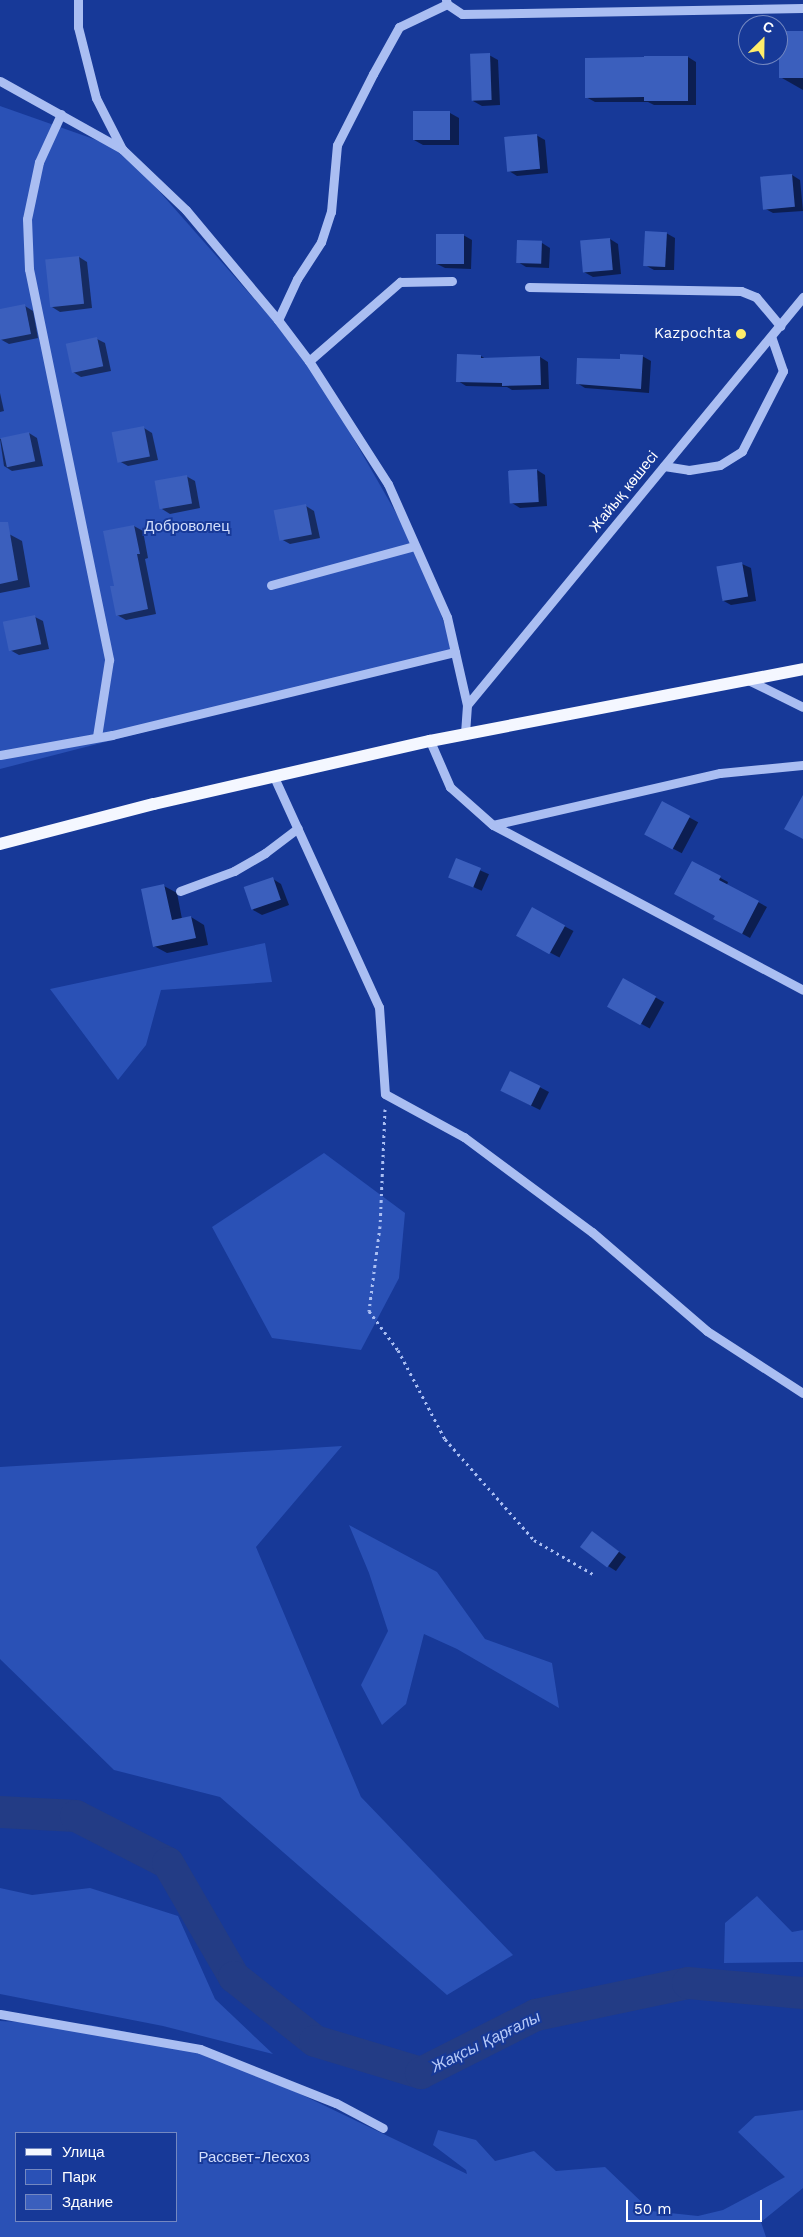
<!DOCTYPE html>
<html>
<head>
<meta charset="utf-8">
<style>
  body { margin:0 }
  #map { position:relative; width:803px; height:2237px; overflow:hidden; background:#173998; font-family:"Work Sans",sans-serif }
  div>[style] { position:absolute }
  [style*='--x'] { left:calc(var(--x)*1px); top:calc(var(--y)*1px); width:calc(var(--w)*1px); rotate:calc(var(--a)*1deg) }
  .green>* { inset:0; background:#2a51b6 }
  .shadow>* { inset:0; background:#0007; transform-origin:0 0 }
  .river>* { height:32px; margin:-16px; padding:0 16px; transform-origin:16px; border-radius:16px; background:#233c85 }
  .building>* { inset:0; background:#3b5fbd; transform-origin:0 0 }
  .path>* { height:3px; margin-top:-1.5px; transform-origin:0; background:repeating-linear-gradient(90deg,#aabef2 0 2.5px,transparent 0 6.5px) }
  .minor>* { height:9px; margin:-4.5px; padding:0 4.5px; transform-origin:4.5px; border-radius:4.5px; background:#aabef2 }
  .major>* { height:12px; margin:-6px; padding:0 6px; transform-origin:6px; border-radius:6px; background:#f4f7ff }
  .dots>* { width:14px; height:14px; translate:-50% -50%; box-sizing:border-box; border:2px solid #173998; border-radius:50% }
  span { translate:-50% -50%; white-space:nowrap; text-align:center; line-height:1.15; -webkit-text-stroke:4px #173998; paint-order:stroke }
  .poi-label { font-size:15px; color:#fff }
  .right { translate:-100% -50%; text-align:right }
  .street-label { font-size:15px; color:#fff }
  .park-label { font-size:15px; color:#d1ddfc }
  .water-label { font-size:16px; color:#b6c9f8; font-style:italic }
  .legend { position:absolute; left:15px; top:2132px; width:162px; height:90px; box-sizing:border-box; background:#173998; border:1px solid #7488c1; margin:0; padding:6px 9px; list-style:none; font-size:15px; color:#fff }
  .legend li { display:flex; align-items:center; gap:10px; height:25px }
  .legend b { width:25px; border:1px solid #7488c1 }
  .north { position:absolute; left:738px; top:15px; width:50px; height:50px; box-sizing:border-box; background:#173998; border:1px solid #7488c1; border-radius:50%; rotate:23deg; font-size:14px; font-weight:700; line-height:20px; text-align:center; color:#fff }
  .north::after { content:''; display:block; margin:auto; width:18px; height:22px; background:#ffed6a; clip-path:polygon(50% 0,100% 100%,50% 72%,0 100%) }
  .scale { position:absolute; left:626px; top:2200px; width:136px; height:22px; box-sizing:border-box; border:2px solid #fff; border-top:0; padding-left:6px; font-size:15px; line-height:18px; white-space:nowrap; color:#fff; -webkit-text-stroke:4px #173998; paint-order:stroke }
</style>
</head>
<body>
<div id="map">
  <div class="green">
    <i style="clip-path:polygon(0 106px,122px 149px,309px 361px,415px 546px,455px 652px,0 769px)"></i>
    <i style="clip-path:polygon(265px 943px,272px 982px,161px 990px,146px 1045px,118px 1080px,50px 989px)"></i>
    <i style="clip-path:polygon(324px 1153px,405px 1213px,399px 1278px,361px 1350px,272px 1338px,212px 1227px)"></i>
    <i style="clip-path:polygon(342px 1446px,256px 1547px,361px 1797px,513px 1955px,447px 1995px,220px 1797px,114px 1770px,0 1659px,0 1467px)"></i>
    <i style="clip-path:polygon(349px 1525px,437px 1572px,485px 1639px,552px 1663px,559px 1708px,457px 1649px,424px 1634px,406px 1704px,382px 1725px,361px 1685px,388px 1631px,369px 1573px)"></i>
    <i style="clip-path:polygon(0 1888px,32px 1895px,90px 1888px,178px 1916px,215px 1999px,273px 2054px,163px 2026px,0 1994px)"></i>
    <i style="clip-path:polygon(757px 1896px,792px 1932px,803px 1930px,803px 1962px,724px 1963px,725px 1923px)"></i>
    <i style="clip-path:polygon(evenodd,0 2021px,91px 2025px,189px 2044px,294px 2091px,467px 2174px,466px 2170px,433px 2145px,438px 2130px,476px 2140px,495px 2161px,534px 2151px,556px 2171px,605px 2167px,651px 2211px,698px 2216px,723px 2210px,785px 2177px,738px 2132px,755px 2116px,803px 2110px,803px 2188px,761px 2222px,766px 2237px,0 2237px,0 2021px,16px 2133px,176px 2133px,176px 2221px,16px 2221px,16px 2133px)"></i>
  </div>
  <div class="shadow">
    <i style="clip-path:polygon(803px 33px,803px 90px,782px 78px)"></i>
    <i style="clip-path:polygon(489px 55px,498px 60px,500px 105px,482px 106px,473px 101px)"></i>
    <i style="clip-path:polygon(688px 57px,696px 62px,696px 105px,654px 105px,648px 102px,595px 102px,586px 97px)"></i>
    <i style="clip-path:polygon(450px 113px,459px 118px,459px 145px,423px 145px,414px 140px)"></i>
    <i style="clip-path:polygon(536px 135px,545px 140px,548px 173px,517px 176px,509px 171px)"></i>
    <i style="clip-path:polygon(792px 175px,800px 180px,803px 211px,773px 213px,764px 208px)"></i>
    <i style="clip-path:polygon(666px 233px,675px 238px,674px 270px,654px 270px,645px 265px)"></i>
    <i style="clip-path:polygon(463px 235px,472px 240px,471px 269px,445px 268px,437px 264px)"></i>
    <i style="clip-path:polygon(610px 239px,618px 244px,621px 274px,593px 277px,584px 272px)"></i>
    <i style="clip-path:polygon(542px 243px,550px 248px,549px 268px,526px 267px,518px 262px)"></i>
    <i style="clip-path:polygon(79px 257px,87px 262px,92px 308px,60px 312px,52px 307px)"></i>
    <i style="clip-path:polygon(25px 306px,33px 311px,38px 338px,9px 344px,0 339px,0 311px)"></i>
    <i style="clip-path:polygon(97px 339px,105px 343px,111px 371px,81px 377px,73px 372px)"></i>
    <i style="clip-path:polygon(481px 356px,486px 359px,540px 357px,548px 362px,549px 389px,512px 390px,507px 387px,466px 386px,458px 381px)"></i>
    <i style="clip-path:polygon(642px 356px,651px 361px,649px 393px,585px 388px,577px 383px,621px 361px)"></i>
    <i style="clip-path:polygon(0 393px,4px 411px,0 412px)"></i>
    <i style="clip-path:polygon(144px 428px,152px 433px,158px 460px,128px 466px,119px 461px)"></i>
    <i style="clip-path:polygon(29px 433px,37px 438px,43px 466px,12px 471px,4px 466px,0 439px)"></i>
    <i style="clip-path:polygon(537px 470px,545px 475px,547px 506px,520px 508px,512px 503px)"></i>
    <i style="clip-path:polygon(186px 476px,195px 481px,200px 508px,170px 514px,162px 509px)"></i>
    <i style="clip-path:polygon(306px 506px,314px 511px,320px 538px,290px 544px,281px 539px)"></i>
    <i style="clip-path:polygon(134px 526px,143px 531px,148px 558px,145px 559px,156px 614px,126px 620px,117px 615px,115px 587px,104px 532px)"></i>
    <i style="clip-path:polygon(9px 534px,22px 541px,30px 587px,0 593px,0 535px)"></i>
    <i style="clip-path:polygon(742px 564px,751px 568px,756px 601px,731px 605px,722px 600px)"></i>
    <i style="clip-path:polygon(35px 617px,43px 621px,49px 649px,19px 655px,10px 650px)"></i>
    <i style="left:662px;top:803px;width:41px;height:35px;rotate:28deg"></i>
    <i style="left:457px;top:860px;width:35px;height:18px;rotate:24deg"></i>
    <i style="clip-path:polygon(693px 863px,728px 882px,727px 885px,767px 907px,750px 938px,723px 923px,716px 915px)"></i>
    <i style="clip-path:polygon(273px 879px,281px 884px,289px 905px,262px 915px,253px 910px)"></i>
    <i style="clip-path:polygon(164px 886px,177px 893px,182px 919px,191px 917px,204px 925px,208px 945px,167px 953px,154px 946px)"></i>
    <i style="left:532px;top:909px;width:47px;height:30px;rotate:28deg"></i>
    <i style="left:624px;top:980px;width:46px;height:30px;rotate:29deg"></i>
    <i style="clip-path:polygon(511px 1072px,549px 1092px,540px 1110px,510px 1095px)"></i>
    <i style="clip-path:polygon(600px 1538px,626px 1557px,616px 1571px,608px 1566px)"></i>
  </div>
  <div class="river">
    <i style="--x:0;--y:1812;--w:76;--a:3"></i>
    <i style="--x:76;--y:1816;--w:103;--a:27.1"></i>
    <i style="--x:168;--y:1863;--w:132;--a:59.9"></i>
    <i style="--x:234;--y:1977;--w:103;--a:38.3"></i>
    <i style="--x:315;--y:2041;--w:111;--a:16.8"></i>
    <i style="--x:421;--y:2073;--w:129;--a:-26.8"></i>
    <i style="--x:536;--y:2015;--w:155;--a:-11.9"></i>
    <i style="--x:688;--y:1983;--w:115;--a:5"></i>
  </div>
  <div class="building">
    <i style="left:803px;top:31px;width:47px;height:24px;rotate:90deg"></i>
    <i style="left:490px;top:53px;width:47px;height:20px;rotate:88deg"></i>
    <i style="clip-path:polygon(644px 56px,688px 56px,688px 101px,644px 101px,644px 97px,585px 98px,585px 58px,644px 57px)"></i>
    <i style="left:413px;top:111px;width:37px;height:29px"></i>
    <i style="left:537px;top:134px;width:35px;height:33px;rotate:85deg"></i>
    <i style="left:792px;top:174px;width:33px;height:32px;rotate:85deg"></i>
    <i style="left:645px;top:231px;width:22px;height:35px;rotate:3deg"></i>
    <i style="left:436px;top:234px;width:28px;height:30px"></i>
    <i style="left:610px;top:238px;width:32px;height:30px;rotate:85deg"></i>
    <i style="left:517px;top:240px;width:25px;height:23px;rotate:2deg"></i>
    <i style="left:79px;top:256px;width:48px;height:34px;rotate:84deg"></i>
    <i style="clip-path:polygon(25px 304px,31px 334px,0 340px,0 309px)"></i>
    <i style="left:97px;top:337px;width:30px;height:32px;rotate:78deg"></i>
    <i style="clip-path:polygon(457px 354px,481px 355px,481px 358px,540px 356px,541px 385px,502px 386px,502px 383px,456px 382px)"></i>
    <i style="clip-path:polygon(620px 354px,643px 355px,641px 389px,576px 384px,577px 358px,620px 359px)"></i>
    <i style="left:144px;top:426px;width:31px;height:33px;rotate:79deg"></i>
    <i style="left:29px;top:432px;width:30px;height:29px;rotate:78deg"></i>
    <i style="left:537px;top:469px;width:33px;height:29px;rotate:87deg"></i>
    <i style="left:187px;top:475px;width:29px;height:33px;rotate:80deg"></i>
    <i style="left:306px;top:504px;width:31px;height:33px;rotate:79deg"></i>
    <i style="clip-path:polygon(0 522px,8px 522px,18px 580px,0 584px)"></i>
    <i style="clip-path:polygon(134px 525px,140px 554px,137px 554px,148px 609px,116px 616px,110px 586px,114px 586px,103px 531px)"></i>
    <i style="left:742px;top:562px;width:35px;height:26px;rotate:80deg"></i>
    <i style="left:35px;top:615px;width:30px;height:33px;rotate:78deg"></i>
    <i style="clip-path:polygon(803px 795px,803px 839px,784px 829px)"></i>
    <i style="left:662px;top:801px;width:32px;height:38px;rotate:28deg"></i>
    <i style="left:456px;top:858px;width:27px;height:21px;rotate:22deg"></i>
    <i style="clip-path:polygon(692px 861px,721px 876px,719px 880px,759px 901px,742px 934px,713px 919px,715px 916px,674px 894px)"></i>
    <i style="left:273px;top:877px;width:24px;height:31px;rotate:71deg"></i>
    <i style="clip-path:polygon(164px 884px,172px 920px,191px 916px,196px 938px,153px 947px,141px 889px)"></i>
    <i style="left:532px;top:907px;width:38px;height:33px;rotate:29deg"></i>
    <i style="left:623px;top:978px;width:38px;height:33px;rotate:29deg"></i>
    <i style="left:510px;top:1071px;width:34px;height:22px;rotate:26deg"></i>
    <i style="left:592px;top:1531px;width:34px;height:20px;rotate:37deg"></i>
  </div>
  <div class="path">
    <i style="--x:385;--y:1109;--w:117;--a:92.4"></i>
    <i style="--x:380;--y:1226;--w:86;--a:97.4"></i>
    <i style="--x:369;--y:1311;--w:49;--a:53.4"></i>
    <i style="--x:398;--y:1350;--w:101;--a:62.2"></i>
    <i style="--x:445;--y:1439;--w:135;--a:48.6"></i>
    <i style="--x:534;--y:1540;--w:68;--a:30"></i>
  </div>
  <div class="minor">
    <i style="--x:78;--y:0;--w:27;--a:90"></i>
    <i style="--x:78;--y:27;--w:73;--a:75.8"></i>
    <i style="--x:96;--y:98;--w:57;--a:63"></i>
    <i style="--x:446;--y:0;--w:4;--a:76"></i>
    <i style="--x:447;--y:4;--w:18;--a:34"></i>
    <i style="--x:462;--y:14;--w:341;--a:-1"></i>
    <i style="--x:0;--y:81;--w:140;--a:29.1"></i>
    <i style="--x:122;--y:149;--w:88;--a:43.6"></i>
    <i style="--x:186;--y:210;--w:143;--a:50.1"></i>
    <i style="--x:278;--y:320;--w:51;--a:52.9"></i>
    <i style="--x:309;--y:361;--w:146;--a:57.3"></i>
    <i style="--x:388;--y:484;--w:145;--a:66.1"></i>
    <i style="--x:447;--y:617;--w:90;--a:77.2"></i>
    <i style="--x:467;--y:705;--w:29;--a:94"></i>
    <i style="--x:61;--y:114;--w:53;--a:114.6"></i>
    <i style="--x:39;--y:162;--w:58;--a:101.9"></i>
    <i style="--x:27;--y:219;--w:50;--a:87.7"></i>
    <i style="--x:29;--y:269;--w:399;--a:78.4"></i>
    <i style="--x:109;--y:660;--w:78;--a:98.9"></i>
    <i style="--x:529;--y:287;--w:212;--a:1.1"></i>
    <i style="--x:741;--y:291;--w:16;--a:22"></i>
    <i style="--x:756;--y:297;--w:38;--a:50"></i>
    <i style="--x:278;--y:320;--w:45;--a:-65.1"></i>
    <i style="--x:297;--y:279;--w:44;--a:-57"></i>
    <i style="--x:321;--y:242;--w:32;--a:-72"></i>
    <i style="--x:331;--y:212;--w:67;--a:-84.9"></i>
    <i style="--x:337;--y:145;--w:80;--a:-63.1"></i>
    <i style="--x:373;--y:74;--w:54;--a:-61"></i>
    <i style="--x:399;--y:27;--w:53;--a:-25.6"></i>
    <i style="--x:309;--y:361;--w:121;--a:-41"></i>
    <i style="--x:400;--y:282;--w:52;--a:-1.1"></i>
    <i style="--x:664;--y:466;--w:25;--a:9"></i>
    <i style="--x:689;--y:470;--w:31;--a:-9"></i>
    <i style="--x:720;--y:465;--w:26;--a:-32"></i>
    <i style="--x:742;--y:451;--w:90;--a:-62.9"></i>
    <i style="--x:783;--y:371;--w:36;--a:-109"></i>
    <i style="--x:271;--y:585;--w:149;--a:-15.2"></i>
    <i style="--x:748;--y:680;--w:61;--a:26.1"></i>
    <i style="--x:467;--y:705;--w:529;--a:-50.53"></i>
    <i style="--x:430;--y:741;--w:50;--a:66.5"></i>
    <i style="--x:450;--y:787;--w:57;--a:41.5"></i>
    <i style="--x:493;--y:825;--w:233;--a:-12.9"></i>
    <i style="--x:720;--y:773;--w:83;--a:-5.5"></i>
    <i style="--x:0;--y:755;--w:114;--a:-10.1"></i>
    <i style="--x:112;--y:735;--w:353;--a:-13.6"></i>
    <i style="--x:274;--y:777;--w:253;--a:65.5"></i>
    <i style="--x:379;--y:1007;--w:87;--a:86.1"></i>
    <i style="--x:385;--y:1094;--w:90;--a:28.6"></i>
    <i style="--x:464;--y:1137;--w:159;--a:36.6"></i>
    <i style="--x:592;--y:1232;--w:152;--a:40.7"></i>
    <i style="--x:707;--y:1331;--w:114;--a:32.9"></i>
    <i style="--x:493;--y:825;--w:351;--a:28"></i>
    <i style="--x:180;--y:891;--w:58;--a:-20.3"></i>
    <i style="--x:234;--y:871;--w:36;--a:-30"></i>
    <i style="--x:265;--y:853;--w:41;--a:-37.1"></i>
    <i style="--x:0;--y:2014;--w:203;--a:9.9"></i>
    <i style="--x:200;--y:2049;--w:146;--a:21.7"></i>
    <i style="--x:336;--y:2103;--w:53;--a:28"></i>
  </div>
  <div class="major">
    <i style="--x:0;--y:844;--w:159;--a:-14.6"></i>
    <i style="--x:154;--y:804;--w:283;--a:-12.9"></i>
    <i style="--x:430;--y:741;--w:380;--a:-10.9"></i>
  </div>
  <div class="dots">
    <i style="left:741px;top:334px;background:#ffed6a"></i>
  </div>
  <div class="poi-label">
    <span class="right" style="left:731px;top:334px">Kazpochta</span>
  </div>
  <div class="street-label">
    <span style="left:624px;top:492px;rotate:-51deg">Жайық көшесі</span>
  </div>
  <div class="park-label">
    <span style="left:187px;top:527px">Доброволец</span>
    <span style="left:254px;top:2158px">Рассвет-Лесхоз</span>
  </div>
  <div class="water-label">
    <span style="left:486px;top:2042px;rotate:-26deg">Жақсы Қарғалы</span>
  </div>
  <ul class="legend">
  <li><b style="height:6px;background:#f4f7ff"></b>Улица</li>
  <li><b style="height:14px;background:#2a51b6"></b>Парк</li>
  <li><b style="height:14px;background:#3b5fbd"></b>Здание</li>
  </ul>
  <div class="north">С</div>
  <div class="scale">50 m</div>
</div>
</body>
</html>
